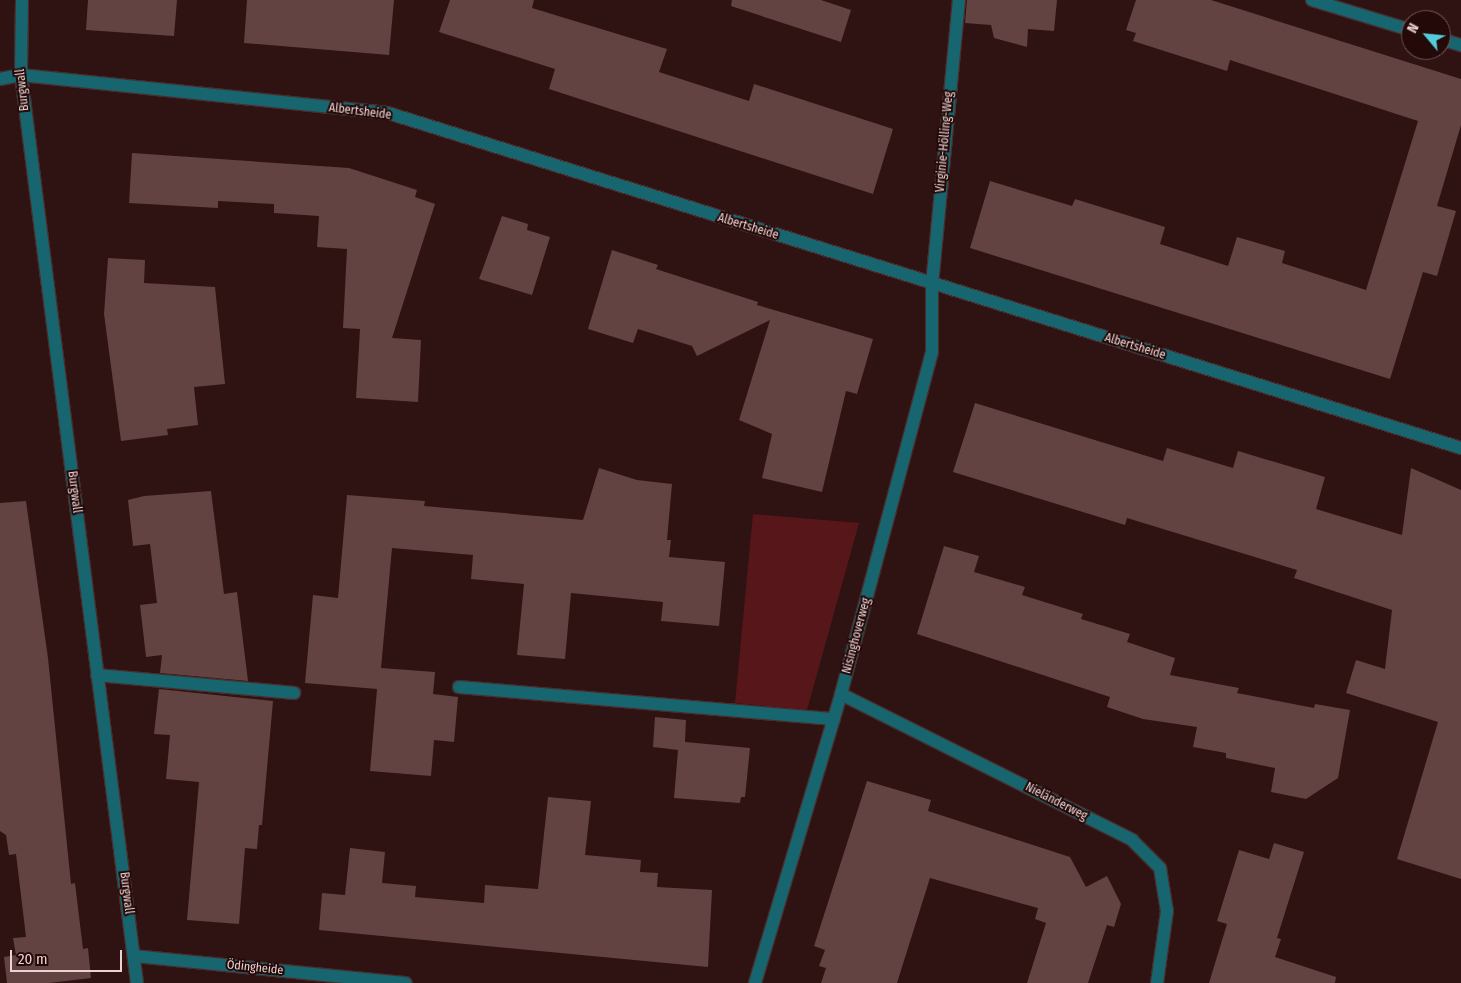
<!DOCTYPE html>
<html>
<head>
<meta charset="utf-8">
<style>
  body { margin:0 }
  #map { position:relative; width:1461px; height:983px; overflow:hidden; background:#2f1212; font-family:"Fira Sans Condensed",sans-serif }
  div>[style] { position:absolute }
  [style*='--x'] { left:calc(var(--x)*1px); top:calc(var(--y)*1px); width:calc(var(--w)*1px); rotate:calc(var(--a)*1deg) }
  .green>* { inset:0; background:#571619 }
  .building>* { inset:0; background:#634341 }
  .roads { filter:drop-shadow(1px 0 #492d2d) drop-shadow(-1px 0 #492d2d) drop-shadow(0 1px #492d2d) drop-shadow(0 -1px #492d2d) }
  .service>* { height:12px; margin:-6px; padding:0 6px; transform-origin:6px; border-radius:6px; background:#17656e }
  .minor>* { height:12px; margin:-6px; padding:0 6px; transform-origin:6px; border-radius:6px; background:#17656e }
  span { translate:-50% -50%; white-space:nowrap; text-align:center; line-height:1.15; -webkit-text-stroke:4px #240909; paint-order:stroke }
  .street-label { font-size:12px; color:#e9d4d3 }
  .north { position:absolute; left:1401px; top:10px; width:50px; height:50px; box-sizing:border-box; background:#240909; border:1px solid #735a5a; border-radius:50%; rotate:298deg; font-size:14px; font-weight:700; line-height:20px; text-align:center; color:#e9d4d3 }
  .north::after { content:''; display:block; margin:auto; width:18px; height:22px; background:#52cbda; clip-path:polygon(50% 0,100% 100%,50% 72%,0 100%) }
  .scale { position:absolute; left:10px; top:950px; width:112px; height:22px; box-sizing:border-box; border:2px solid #e9d4d3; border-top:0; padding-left:6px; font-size:15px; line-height:18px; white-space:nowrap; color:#e9d4d3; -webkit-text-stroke:4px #240909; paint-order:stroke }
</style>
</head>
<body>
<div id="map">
  <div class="green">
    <i style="clip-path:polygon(753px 514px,859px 523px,807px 710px,735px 703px)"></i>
  </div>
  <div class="building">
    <i style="clip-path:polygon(88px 0,177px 0,174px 36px,86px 30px)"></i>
    <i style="clip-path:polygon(247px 0,394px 0,389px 55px,244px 43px)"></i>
    <i style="clip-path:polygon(450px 0,534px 0,532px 8px,667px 49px,659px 72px,749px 101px,754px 84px,893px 129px,873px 194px,549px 89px,555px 69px,439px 32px)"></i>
    <i style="clip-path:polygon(732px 0,821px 0,851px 10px,841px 42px,731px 6px)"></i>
    <i style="clip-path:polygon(967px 0,1057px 0,1054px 31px,1028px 29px,1027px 47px,994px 38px,991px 25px,965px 23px)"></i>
    <i style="clip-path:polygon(1136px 0,1211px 0,1461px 79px,1461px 125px,1437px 206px,1456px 211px,1437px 276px,1423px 272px,1390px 379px,970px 248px,990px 181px,1072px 206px,1075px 199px,1165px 227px,1160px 244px,1228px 266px,1237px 237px,1285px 251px,1282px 263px,1366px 290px,1418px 121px,1230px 60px,1227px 71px,1133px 41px,1136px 33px,1126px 30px)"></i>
    <i style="clip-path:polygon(132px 153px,349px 168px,417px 190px,415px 197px,435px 204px,392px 338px,421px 340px,418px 402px,356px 398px,360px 329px,343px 328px,347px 249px,317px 247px,319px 216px,274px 213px,274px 204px,218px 201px,218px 208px,129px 203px)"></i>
    <i style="clip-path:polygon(502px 216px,528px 224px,527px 230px,550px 237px,532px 295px,479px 279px)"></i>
    <i style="clip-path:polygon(612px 250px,658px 265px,656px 269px,758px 302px,757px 305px,873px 339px,857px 394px,846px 391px,822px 492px,762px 478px,772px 434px,739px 420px,770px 320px,697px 356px,692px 346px,638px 329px,633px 343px,588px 329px)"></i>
    <i style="clip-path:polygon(108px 258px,145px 260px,144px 283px,215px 287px,225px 384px,194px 387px,198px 425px,167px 429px,168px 435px,121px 441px,104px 314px)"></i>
    <i style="clip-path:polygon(975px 403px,1163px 461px,1167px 448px,1233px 468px,1238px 451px,1325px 477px,1316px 509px,1402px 535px,1411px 468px,1461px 490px,1461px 879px,1397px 859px,1438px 722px,1346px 693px,1356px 660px,1385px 669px,1392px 610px,1294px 578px,1297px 570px,1127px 518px,1125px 525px,953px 472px)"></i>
    <i style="clip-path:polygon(599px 468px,637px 480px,672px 484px,667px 540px,671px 540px,669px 557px,725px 562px,719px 626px,661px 621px,663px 602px,571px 593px,565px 659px,517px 655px,524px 584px,471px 579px,473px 555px,392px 548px,381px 668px,435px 672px,433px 694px,458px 697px,454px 742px,434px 740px,431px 776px,370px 771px,377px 689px,305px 683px,313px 595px,338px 598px,347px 495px,425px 501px,424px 506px,583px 520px)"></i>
    <i style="clip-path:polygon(211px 491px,224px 594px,237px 592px,248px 681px,160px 673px,162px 655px,146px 657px,140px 605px,157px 603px,150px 544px,133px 546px,128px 500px,144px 496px)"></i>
    <i style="clip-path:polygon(26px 501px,48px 658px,71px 884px,75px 883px,83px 949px,88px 948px,91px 978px,49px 983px,7px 983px,4px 957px,16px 955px,13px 938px,26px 937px,16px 854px,9px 855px,6px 835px,0 831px,0 503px)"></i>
    <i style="clip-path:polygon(944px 546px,979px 556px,974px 572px,1025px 587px,1022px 595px,1083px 614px,1081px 619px,1130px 634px,1127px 642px,1175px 658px,1170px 675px,1239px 688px,1237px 693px,1314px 708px,1315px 704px,1350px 710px,1338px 778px,1306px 799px,1271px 792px,1275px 768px,1226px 758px,1226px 753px,1193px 747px,1197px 727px,1143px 719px,1107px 707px,1110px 697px,917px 634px)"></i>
    <i style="clip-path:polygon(159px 689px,273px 701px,262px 825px,259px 825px,257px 849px,245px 848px,239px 924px,187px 920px,199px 782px,166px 779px,170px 735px,154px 734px)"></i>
    <i style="clip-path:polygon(655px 717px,686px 720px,685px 742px,750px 748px,745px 797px,741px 797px,740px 803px,674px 798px,678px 750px,653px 747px)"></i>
    <i style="clip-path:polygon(867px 781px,931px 800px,928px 811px,1070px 857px,1086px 887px,1107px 876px,1121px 904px,1114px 927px,1107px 925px,1088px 983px,1027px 983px,1046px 923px,1035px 919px,1038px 908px,930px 878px,897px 983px,821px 983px,826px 968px,819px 966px,825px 950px,814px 946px)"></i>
    <i style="clip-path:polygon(548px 797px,591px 801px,585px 855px,641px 860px,640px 872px,658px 873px,657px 887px,712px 890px,708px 967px,319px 930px,322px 893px,345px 895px,350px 848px,385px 852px,382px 883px,416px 886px,415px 897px,484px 903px,485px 885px,538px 889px)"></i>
    <i style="clip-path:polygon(1274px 843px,1304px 852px,1277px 938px,1281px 939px,1275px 957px,1336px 977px,1335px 983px,1209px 983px,1227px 924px,1217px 921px,1239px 850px,1269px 859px)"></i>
  </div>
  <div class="roads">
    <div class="service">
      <i style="--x:97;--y:675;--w:198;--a:5.2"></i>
      <i style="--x:459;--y:687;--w:376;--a:4.9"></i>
    </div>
    <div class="minor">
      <i style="--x:22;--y:0;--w:75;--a:90.8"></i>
      <i style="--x:21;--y:75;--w:915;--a:82.72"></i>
      <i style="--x:1312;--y:0;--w:103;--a:16.9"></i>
      <i style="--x:1441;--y:39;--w:21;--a:17"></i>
      <i style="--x:0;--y:79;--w:21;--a:-11"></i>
      <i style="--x:21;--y:75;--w:369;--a:5.9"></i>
      <i style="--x:388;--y:113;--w:1124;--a:17.34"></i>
      <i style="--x:841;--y:694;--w:326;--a:26.6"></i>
      <i style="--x:1132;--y:840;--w:40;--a:45"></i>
      <i style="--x:1160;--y:868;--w:44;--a:80.8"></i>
      <i style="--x:1167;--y:911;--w:73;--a:97.9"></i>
      <i style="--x:134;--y:956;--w:273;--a:5.7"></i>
      <i style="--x:755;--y:983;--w:302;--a:-73.4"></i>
      <i style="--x:841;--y:694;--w:354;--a:-75.1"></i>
      <i style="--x:932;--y:352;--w:67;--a:-90"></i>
      <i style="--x:932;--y:285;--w:286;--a:-84.6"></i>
    </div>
  </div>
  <div class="street-label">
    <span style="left:23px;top:90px;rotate:-96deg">Burgwall</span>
    <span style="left:360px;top:112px;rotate:7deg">Albertsheide</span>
    <span style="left:945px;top:142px;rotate:-85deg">Virginie-Hölling-Weg</span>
    <span style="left:748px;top:227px;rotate:17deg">Albertsheide</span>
    <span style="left:1135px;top:347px;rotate:17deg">Albertsheide</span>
    <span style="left:74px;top:492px;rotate:83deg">Burgwall</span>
    <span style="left:857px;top:636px;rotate:-75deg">Nisinghoverweg</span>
    <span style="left:1056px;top:802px;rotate:27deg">Nieländerweg</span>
    <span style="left:126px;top:893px;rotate:83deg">Burgwall</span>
    <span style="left:255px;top:968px;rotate:6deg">Ödingheide</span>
  </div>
  <div class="north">N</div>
  <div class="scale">20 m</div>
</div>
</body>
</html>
